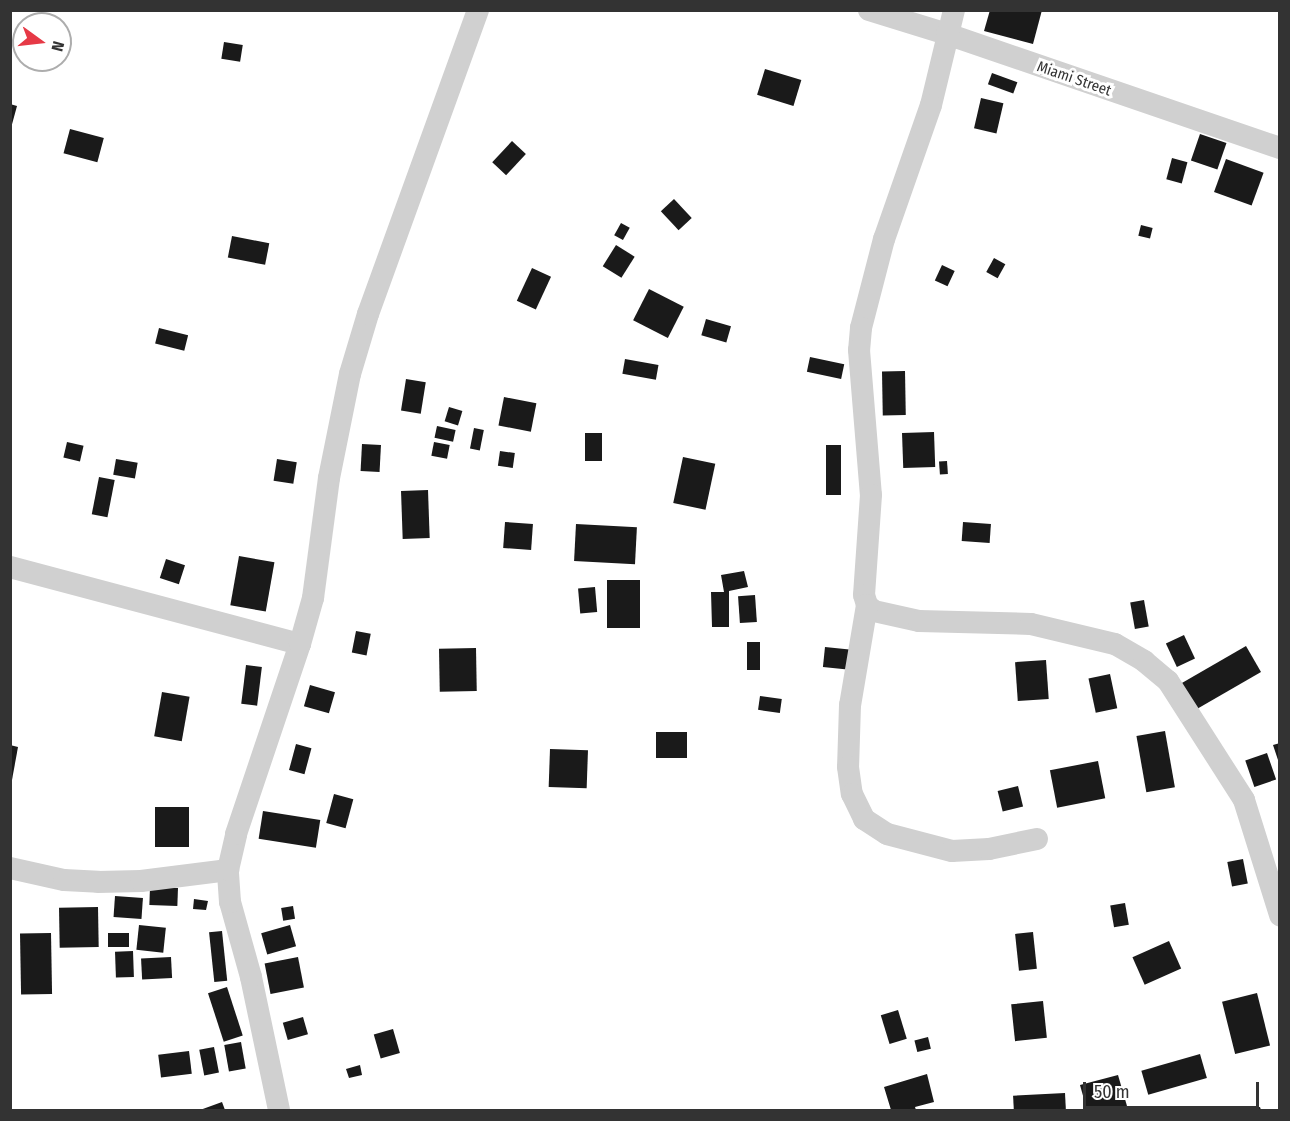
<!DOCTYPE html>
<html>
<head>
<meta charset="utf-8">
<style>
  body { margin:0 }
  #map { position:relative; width:1290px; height:1121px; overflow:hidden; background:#fff; font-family:"Fira Sans Condensed",sans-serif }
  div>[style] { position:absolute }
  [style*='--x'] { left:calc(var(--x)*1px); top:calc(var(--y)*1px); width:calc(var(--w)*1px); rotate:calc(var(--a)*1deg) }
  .building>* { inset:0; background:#1a1a1a; transform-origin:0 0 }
  .street>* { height:22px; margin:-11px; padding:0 11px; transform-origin:11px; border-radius:11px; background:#d0d0d0 }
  span { translate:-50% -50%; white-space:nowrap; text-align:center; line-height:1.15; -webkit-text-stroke:6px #fff; paint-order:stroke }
  .street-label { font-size:15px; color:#333 }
  .frame { position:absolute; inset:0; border:12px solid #333; pointer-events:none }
  .north { position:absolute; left:12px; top:12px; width:60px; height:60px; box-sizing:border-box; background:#fff; border:2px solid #adadad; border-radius:50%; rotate:105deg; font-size:16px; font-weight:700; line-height:24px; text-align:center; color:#333 }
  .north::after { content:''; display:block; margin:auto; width:21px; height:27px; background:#e63946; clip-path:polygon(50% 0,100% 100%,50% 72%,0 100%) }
  .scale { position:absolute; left:1083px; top:1082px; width:176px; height:27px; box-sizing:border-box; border:3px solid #333; border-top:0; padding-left:8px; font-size:18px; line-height:21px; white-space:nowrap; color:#333; -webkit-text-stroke:4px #fff; paint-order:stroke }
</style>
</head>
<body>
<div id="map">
  <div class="building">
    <i style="clip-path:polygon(990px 10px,1042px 10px,1033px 44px,984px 31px)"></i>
    <i style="left:224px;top:42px;width:19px;height:17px;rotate:9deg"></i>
    <i style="left:765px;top:69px;width:38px;height:27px;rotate:17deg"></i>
    <i style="left:992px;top:73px;width:27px;height:12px;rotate:20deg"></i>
    <i style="left:981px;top:98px;width:23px;height:31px;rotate:13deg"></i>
    <i style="clip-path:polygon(10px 104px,17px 106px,11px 128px,10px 128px)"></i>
    <i style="left:70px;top:129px;width:35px;height:25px;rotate:15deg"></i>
    <i style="left:1200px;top:134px;width:28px;height:28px;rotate:19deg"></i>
    <i style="left:512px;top:141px;width:19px;height:29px;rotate:43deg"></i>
    <i style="left:1172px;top:158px;width:16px;height:22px;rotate:15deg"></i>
    <i style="left:1226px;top:159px;width:40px;height:35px;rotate:20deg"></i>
    <i style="left:674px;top:199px;width:26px;height:18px;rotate:47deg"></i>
    <i style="left:621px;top:223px;width:10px;height:14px;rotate:29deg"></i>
    <i style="left:1141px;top:225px;width:12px;height:11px;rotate:14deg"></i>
    <i style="left:232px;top:236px;width:38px;height:22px;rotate:11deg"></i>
    <i style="left:616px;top:245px;width:22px;height:25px;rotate:32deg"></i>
    <i style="left:994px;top:258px;width:13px;height:16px;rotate:29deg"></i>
    <i style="left:942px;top:265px;width:14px;height:17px;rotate:25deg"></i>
    <i style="left:532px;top:268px;width:21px;height:36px;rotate:25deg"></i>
    <i style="left:649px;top:289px;width:39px;height:35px;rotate:27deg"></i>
    <i style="left:706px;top:319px;width:26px;height:17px;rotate:16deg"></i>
    <i style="left:159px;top:328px;width:30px;height:16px;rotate:14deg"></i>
    <i style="left:810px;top:357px;width:35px;height:15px;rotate:12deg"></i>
    <i style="left:625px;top:359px;width:34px;height:15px;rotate:10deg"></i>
    <i style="left:905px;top:371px;width:44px;height:23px;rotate:89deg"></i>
    <i style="left:406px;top:379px;width:20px;height:32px;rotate:9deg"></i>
    <i style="left:504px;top:397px;width:33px;height:29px;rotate:11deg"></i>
    <i style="left:449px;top:407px;width:14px;height:15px;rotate:17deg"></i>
    <i style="left:437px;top:426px;width:19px;height:12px;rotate:12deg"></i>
    <i style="left:474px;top:428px;width:10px;height:21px;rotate:11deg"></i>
    <i style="left:934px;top:432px;width:35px;height:32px;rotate:88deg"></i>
    <i style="left:585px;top:433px;width:17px;height:28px"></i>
    <i style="left:67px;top:442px;width:17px;height:16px;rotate:13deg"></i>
    <i style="left:434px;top:442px;width:16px;height:14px;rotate:11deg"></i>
    <i style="left:362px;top:444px;width:19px;height:27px;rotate:3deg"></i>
    <i style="left:826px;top:445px;width:15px;height:50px"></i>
    <i style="left:500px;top:451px;width:15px;height:15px;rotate:8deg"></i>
    <i style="left:683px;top:457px;width:33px;height:47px;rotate:12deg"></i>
    <i style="left:116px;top:459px;width:22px;height:16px;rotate:10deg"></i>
    <i style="left:277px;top:459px;width:20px;height:22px;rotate:9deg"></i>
    <i style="left:947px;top:461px;width:13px;height:8px;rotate:86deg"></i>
    <i style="left:99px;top:477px;width:16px;height:38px;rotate:11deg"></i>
    <i style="left:428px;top:490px;width:48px;height:27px;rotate:88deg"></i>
    <i style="left:505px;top:522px;width:28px;height:26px;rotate:4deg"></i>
    <i style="left:963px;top:522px;width:28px;height:19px;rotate:4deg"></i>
    <i style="left:576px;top:524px;width:61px;height:37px;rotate:3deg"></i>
    <i style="left:239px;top:556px;width:36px;height:50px;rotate:10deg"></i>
    <i style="left:166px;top:559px;width:20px;height:20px;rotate:18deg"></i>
    <i style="clip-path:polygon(744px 571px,748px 587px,729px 591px,729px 627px,712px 627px,711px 592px,724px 592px,721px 575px)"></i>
    <i style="left:607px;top:580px;width:33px;height:48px"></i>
    <i style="left:595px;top:587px;width:25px;height:17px;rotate:85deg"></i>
    <i style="left:755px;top:595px;width:27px;height:17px;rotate:86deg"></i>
    <i style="left:1144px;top:600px;width:27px;height:14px;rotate:80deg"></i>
    <i style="left:356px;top:631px;width:15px;height:22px;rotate:11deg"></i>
    <i style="left:1184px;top:635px;width:26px;height:20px;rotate:65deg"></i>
    <i style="left:747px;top:642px;width:13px;height:28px"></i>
    <i style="left:1246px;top:646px;width:30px;height:78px;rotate:60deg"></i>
    <i style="left:825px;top:647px;width:27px;height:20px;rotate:6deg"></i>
    <i style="left:476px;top:648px;width:43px;height:37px;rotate:89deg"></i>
    <i style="left:1046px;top:660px;width:39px;height:31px;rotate:86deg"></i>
    <i style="left:246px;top:665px;width:16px;height:39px;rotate:7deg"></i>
    <i style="left:1110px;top:674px;width:35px;height:22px;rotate:78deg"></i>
    <i style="left:310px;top:685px;width:26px;height:22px;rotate:16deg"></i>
    <i style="left:162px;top:692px;width:28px;height:45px;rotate:10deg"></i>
    <i style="left:760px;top:696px;width:22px;height:14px;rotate:8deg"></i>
    <i style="left:1165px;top:731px;width:57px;height:29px;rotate:80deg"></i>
    <i style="left:656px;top:732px;width:31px;height:26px"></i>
    <i style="clip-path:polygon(1280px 743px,1280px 763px,1279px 763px,1273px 745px)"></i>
    <i style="left:296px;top:744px;width:16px;height:27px;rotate:15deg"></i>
    <i style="clip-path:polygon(10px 745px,18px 747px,12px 780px,10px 780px)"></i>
    <i style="left:550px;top:749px;width:38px;height:38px;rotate:2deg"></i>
    <i style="left:1267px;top:753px;width:28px;height:23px;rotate:71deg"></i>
    <i style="left:1098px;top:761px;width:38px;height:49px;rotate:79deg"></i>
    <i style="left:1018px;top:786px;width:21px;height:21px;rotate:76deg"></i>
    <i style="left:334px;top:794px;width:20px;height:30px;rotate:15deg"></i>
    <i style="left:155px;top:807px;width:34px;height:40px"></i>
    <i style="left:263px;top:811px;width:58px;height:28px;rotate:9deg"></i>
    <i style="left:1243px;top:859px;width:25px;height:16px;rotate:79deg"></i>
    <i style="left:150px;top:887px;width:28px;height:18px;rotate:2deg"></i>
    <i style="left:115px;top:896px;width:28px;height:21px;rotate:4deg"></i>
    <i style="clip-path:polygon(194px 899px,208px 901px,206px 910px,193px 909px)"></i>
    <i style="left:1125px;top:903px;width:22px;height:15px;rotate:80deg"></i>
    <i style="left:293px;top:906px;width:13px;height:12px;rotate:81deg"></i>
    <i style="left:98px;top:907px;width:40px;height:39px;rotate:89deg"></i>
    <i style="left:139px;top:925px;width:27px;height:25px;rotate:6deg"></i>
    <i style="left:290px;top:925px;width:22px;height:30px;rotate:74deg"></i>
    <i style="left:222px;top:931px;width:50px;height:13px;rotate:84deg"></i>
    <i style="left:1033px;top:932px;width:37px;height:18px;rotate:84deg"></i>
    <i style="left:51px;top:933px;width:61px;height:31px;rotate:89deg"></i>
    <i style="left:108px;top:933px;width:21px;height:14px"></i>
    <i style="left:1169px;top:941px;width:30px;height:40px;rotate:66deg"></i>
    <i style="left:133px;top:951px;width:26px;height:18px;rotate:88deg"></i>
    <i style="left:171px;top:957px;width:21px;height:30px;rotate:87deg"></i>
    <i style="left:298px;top:957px;width:31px;height:34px;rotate:79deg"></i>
    <i style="left:227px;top:987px;width:51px;height:20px;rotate:72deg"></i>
    <i style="left:1257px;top:993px;width:54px;height:36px;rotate:76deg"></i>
    <i style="left:1043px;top:1001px;width:37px;height:32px;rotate:84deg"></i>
    <i style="left:898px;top:1010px;width:30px;height:18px;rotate:73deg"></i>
    <i style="left:303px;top:1017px;width:18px;height:21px;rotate:74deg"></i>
    <i style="left:393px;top:1029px;width:25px;height:20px;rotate:74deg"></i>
    <i style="left:928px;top:1037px;width:12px;height:14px;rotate:76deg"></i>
    <i style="left:241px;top:1042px;width:27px;height:17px;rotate:80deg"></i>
    <i style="left:214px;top:1047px;width:26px;height:15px;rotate:79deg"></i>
    <i style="left:189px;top:1051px;width:23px;height:31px;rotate:83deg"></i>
    <i style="left:1200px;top:1054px;width:25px;height:61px;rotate:74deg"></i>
    <i style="clip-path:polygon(360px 1065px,362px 1075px,349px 1078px,346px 1069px)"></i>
    <i style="clip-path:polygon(927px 1074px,934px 1102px,915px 1107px,916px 1110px,891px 1110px,884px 1087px)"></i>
    <i style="clip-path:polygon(1118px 1075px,1127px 1106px,1113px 1110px,1087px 1110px,1080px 1085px)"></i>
    <i style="left:1065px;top:1093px;width:17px;height:52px;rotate:87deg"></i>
    <i style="clip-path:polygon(222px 1102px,225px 1110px,200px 1110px)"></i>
    <i style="clip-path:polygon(1260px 1107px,1261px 1110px,1245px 1110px,1244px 1109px)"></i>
  </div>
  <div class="street">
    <i style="--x:869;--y:10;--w:82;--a:17.1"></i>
    <i style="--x:947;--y:34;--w:352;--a:18.9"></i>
    <i style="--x:954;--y:10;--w:98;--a:103.6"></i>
    <i style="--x:931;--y:105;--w:142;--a:109.3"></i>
    <i style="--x:884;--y:239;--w:92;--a:104.5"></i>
    <i style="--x:861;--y:328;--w:22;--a:95"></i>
    <i style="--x:859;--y:350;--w:145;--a:85.3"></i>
    <i style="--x:871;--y:495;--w:100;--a:94"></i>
    <i style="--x:864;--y:595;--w:10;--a:73"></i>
    <i style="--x:867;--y:605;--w:9;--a:41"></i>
    <i style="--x:874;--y:611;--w:46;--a:12.5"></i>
    <i style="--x:919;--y:621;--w:112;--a:1.5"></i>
    <i style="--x:1031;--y:624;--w:86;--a:13.4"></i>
    <i style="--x:1115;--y:644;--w:34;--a:30"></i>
    <i style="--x:1144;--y:661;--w:31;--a:40"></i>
    <i style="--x:1168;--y:681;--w:141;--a:57.4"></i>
    <i style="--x:1244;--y:800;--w:121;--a:72.6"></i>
    <i style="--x:10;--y:567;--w:300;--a:14.9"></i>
    <i style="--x:867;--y:605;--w:101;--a:99.6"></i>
    <i style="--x:850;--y:705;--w:62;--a:91.8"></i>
    <i style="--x:848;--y:767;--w:27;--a:82"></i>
    <i style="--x:852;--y:794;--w:28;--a:64"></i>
    <i style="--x:864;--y:819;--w:27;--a:33"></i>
    <i style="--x:887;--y:834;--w:67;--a:14.7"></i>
    <i style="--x:952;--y:851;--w:37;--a:-3"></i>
    <i style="--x:989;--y:849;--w:49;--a:-11.8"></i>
    <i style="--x:10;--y:868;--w:55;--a:12.5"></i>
    <i style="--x:64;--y:880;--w:34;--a:3"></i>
    <i style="--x:98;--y:882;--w:43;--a:-1.3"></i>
    <i style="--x:141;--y:881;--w:88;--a:-7.2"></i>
    <i style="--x:279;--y:1110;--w:136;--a:-101.9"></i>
    <i style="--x:251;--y:977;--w:78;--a:-105.6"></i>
    <i style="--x:230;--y:902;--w:32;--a:-94"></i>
    <i style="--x:228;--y:870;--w:37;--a:-77"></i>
    <i style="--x:236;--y:834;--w:200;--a:-71.4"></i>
    <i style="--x:300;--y:644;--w:48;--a:-74.2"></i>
    <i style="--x:313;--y:598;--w:121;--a:-82.4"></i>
    <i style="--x:329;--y:478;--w:106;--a:-78.6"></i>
    <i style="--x:350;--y:374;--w:63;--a:-73.3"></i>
    <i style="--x:368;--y:314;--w:323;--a:-70.1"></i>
  </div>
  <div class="street-label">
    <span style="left:1074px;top:79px;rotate:19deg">Miami Street</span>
  </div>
  <div class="frame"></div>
  <div class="north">N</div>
  <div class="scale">50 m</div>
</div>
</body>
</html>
